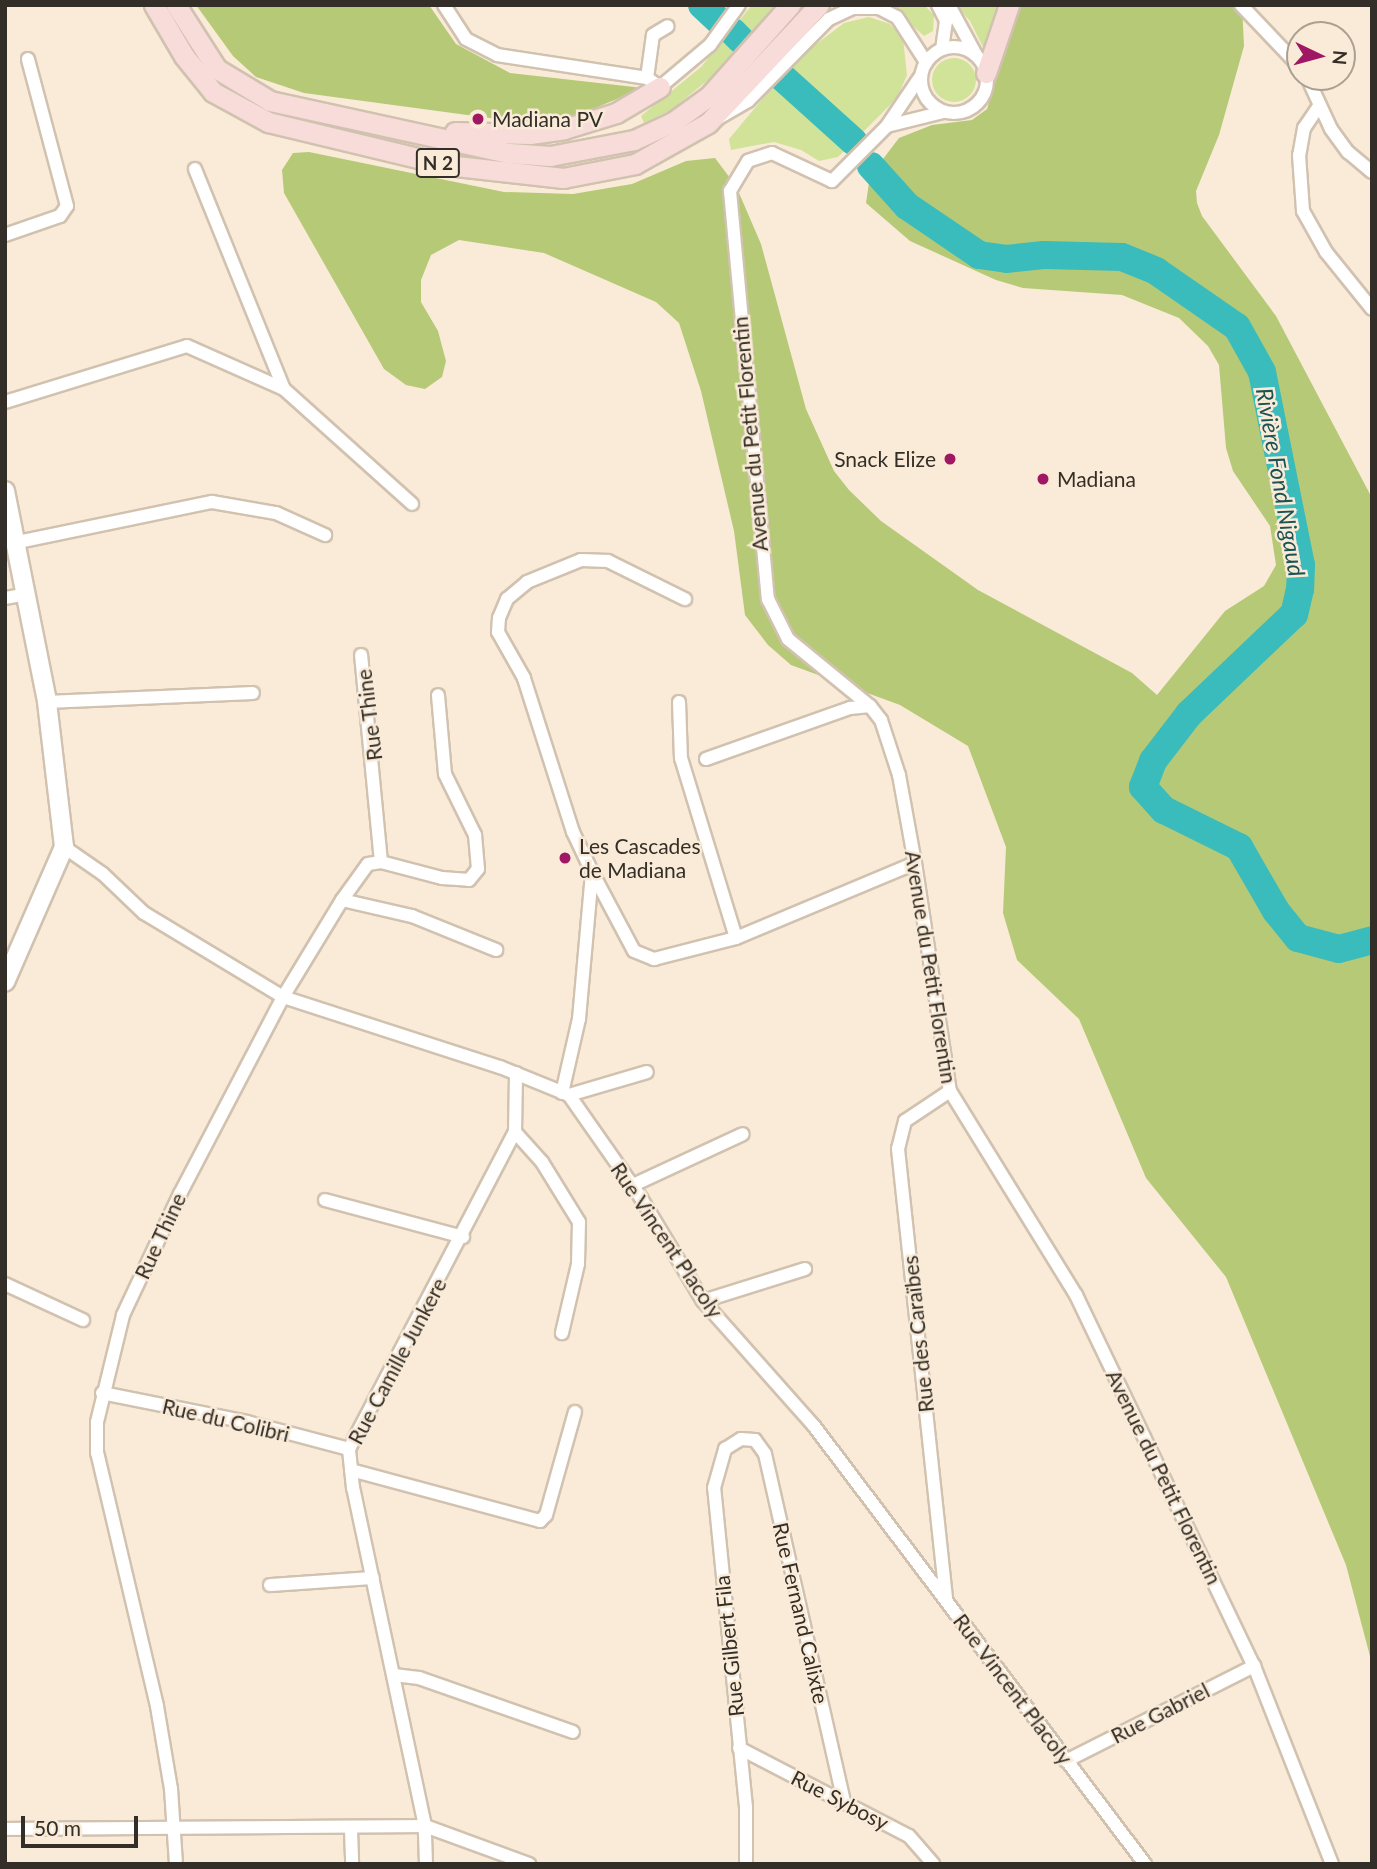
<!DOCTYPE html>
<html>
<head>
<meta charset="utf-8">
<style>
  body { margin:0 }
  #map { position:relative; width:1377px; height:1869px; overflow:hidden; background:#faebd8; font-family:Lato,sans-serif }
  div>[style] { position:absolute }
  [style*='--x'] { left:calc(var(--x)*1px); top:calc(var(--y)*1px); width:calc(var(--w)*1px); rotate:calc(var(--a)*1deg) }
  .green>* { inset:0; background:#d1e399 }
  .round { border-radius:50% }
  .forest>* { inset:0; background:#b6c976 }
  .river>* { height:28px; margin:-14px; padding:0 14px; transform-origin:14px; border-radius:14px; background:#3abcbc }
  .roads { filter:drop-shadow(2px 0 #d1c2b0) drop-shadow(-2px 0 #d1c2b0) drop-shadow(0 2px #d1c2b0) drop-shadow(0 -2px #d1c2b0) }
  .street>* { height:12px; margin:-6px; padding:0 6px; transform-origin:6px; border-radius:6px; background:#fff }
  .street>.ring { margin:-6px; padding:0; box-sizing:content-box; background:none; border:12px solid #fff; border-radius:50% }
  .secondary>* { height:18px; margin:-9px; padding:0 9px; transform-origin:9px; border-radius:9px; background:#fff }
  .primary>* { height:19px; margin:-9.5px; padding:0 9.5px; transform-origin:9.5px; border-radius:9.5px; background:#f8dcd9 }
  .dots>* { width:19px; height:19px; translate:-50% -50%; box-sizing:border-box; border:4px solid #faebd8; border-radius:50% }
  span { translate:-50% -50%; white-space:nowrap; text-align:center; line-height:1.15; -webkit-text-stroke:5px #faebd8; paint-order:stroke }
  .shield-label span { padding:2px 5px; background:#faebd8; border:2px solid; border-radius:5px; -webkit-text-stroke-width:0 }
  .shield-label { font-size:19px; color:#332e27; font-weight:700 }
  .poi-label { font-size:21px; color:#332e27 }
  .left { translate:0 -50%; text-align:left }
  .right { translate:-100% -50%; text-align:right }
  .street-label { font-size:21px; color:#332e27 }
  .water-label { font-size:23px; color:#1c5252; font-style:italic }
  .frame { position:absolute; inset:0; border:7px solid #332e27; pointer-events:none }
  .north { position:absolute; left:1286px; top:21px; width:70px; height:70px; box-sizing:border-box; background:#faebd8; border:2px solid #aa9f91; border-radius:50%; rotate:95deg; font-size:19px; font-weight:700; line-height:28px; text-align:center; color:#332e27 }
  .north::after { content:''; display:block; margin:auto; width:24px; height:32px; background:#a01763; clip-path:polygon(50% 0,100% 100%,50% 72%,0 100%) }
  .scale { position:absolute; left:21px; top:1816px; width:117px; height:32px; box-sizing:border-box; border:4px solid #332e27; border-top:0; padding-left:9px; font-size:21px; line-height:24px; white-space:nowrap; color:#332e27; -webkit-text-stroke:5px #faebd8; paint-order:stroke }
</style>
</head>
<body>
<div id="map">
  <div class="green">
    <i style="clip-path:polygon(752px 5px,775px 5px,713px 76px,671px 110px,644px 123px,641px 116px,701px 67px)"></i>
    <i style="clip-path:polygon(889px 5px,924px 5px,934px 15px,933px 31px,924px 36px)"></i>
    <i style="clip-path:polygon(956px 5px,1003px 5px,984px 49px,970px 21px)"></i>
    <i style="clip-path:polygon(869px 17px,890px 24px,903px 38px,907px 75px,897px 98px,838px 157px,819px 161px,801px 150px,774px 142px,731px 150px,729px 139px,794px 61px,844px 23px)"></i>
    <i class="round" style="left:932px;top:58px;width:44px;height:44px"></i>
  </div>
  <div class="forest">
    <i style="clip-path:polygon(196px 5px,429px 5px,456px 44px,510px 73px,643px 88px,569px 119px,519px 122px,304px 93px,256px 77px,233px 56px)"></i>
    <i style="clip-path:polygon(1019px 5px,1242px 5px,1244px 46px,1219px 135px,1196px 191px,1197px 203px,1202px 216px,1276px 316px,1372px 498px,1372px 1664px,1346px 1565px,1226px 1277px,1146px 1178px,1079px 1019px,1017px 960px,1003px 913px,1006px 847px,968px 746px,900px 705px,791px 665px,768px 645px,745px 615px,734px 531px,701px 391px,679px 323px,656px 302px,544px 253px,459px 240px,431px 255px,421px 280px,421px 302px,438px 331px,446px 361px,442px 377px,425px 389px,406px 385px,384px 369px,284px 193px,282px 170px,293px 153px,309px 152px,504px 192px,573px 194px,632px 184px,686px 161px,715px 158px,736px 186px,761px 244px,806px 409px,834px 471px,849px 490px,881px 521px,978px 590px,1132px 673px,1157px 695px,1225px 611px,1264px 586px,1276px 565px,1270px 526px,1233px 471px,1226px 448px,1219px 365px,1208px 346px,1179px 318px,1122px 295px,1023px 288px,996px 280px,910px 241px,866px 203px,870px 176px,899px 138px,932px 125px,972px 120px,987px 109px)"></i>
  </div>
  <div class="river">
    <i style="--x:702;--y:5;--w:22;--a:43"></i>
    <i style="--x:733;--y:32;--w:11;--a:45"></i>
    <i style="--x:782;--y:77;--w:96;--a:42"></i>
    <i style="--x:871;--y:166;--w:54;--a:48"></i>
    <i style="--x:907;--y:206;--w:87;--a:34.2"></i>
    <i style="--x:979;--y:255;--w:27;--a:8"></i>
    <i style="--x:1006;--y:259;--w:38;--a:-6"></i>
    <i style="--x:1044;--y:255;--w:78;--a:1.5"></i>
    <i style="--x:1122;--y:257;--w:37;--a:22"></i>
    <i style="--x:1156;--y:271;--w:98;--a:34.7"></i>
    <i style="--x:1237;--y:327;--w:51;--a:60.9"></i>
    <i style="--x:1262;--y:372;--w:197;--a:78.6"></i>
    <i style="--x:1301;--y:565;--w:24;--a:92"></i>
    <i style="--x:1300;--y:589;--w:26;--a:103"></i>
    <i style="--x:1294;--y:614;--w:145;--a:136.4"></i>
    <i style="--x:1189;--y:714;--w:59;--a:127.5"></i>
    <i style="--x:1153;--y:761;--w:28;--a:111"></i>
    <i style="--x:1143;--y:787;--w:31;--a:48"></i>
    <i style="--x:1164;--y:810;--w:84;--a:26.3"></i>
    <i style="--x:1239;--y:847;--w:74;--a:60"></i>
    <i style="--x:1276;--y:911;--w:35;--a:51"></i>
    <i style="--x:1298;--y:938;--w:42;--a:15"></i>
    <i style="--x:1339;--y:949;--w:34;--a:-15"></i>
  </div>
  <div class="roads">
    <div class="street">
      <i style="--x:444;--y:5;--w:40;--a:57.1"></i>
      <i style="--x:466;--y:39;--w:35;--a:27"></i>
      <i style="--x:497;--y:55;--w:152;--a:8.7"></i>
      <i style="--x:647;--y:78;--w:16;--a:35"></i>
      <i style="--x:660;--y:87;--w:65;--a:-40"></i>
      <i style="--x:710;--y:45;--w:49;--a:-54.1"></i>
      <i style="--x:938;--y:5;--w:18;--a:63"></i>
      <i style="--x:946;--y:21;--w:28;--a:98"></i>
      <i style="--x:949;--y:5;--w:57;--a:61.6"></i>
      <i style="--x:1241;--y:5;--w:86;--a:46.4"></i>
      <i class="ring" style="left:921px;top:47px;width:54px;height:54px"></i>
      <i style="--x:920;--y:77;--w:59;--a:124"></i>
      <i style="--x:887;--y:126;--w:78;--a:135"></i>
      <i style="--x:832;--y:181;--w:66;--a:-155"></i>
      <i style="--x:772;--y:153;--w:25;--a:162"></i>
      <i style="--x:748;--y:161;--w:35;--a:121"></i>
      <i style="--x:730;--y:191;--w:410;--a:84.7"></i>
      <i style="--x:768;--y:599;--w:45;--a:63.4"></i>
      <i style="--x:788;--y:639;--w:106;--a:39.3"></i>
      <i style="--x:870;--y:706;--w:18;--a:52"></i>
      <i style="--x:881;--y:720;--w:58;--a:71.9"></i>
      <i style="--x:899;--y:775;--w:89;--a:79.7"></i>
      <i style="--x:915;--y:863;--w:231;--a:81.3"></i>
      <i style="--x:950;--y:1091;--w:240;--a:58.3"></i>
      <i style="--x:1076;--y:1295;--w:411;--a:64.4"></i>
      <i style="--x:1254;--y:1666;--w:213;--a:68.5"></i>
      <i style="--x:1307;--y:77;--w:57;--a:65.2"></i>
      <i style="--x:1331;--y:129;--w:29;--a:54"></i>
      <i style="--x:1348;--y:152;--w:31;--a:40"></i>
      <i style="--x:647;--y:78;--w:43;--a:-82.1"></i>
      <i style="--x:653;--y:35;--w:17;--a:-31"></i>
      <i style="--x:1319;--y:106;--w:27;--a:124"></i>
      <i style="--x:1304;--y:128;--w:27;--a:100"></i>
      <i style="--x:1299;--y:155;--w:56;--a:85.9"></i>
      <i style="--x:1303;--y:211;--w:47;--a:60.7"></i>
      <i style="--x:1326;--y:252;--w:73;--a:51.1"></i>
      <i style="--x:715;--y:120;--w:38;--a:-30"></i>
      <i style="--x:748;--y:101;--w:115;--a:-45.4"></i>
      <i style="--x:829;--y:19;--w:26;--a:-25"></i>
      <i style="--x:853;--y:8;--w:26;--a:0"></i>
      <i style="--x:879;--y:8;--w:20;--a:27"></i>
      <i style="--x:897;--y:17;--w:54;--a:57.2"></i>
      <i style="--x:887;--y:126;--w:58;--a:-14"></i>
      <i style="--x:195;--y:169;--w:237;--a:68"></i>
      <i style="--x:5;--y:235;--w:58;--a:-19.1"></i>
      <i style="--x:60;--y:216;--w:12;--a:-55"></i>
      <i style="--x:67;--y:206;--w:152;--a:-104.9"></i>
      <i style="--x:5;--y:402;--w:190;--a:-17.1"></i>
      <i style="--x:187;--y:346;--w:106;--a:23.9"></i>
      <i style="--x:284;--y:389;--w:172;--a:41.9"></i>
      <i style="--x:18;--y:542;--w:198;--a:-11.7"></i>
      <i style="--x:212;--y:502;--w:65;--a:9.8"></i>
      <i style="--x:276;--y:513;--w:54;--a:24.2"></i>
      <i style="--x:5;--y:598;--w:23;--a:-10"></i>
      <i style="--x:47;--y:702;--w:206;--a:-2.5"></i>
      <i style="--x:679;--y:702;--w:56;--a:88"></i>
      <i style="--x:681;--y:758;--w:188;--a:73"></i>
      <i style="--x:706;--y:759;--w:153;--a:-19.5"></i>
      <i style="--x:850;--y:708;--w:20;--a:-6"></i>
      <i style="--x:64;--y:847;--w:47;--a:34.7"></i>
      <i style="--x:103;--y:874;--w:57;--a:43.6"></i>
      <i style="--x:144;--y:913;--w:162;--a:31.1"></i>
      <i style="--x:283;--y:997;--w:228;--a:17.9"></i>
      <i style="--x:500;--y:1067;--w:74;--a:22.1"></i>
      <i style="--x:569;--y:1095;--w:126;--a:55"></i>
      <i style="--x:641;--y:1198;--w:120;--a:59"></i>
      <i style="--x:703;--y:1301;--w:167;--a:48.4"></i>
      <i style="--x:814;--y:1426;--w:549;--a:52.92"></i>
      <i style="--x:381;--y:862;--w:63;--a:14.7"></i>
      <i style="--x:442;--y:878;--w:27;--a:4"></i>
      <i style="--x:469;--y:880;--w:14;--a:-51"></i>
      <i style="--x:478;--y:869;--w:34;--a:-95"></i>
      <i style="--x:475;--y:835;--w:68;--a:-116.2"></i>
      <i style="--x:445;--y:774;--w:79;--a:-95.1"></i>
      <i style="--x:592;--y:872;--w:89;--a:62"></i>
      <i style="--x:634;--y:951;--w:22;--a:22"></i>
      <i style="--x:654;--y:959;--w:85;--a:-14.4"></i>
      <i style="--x:736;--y:938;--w:194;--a:-22.7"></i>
      <i style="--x:342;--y:900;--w:72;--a:12.9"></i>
      <i style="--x:412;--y:916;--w:91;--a:22"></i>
      <i style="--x:562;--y:1093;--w:76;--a:-77.1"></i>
      <i style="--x:579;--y:1019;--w:148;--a:-84.9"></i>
      <i style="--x:592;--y:872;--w:44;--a:-115.4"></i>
      <i style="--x:573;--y:832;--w:162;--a:-107.7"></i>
      <i style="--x:524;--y:678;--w:53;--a:-119.5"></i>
      <i style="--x:498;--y:632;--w:14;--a:-86"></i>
      <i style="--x:499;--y:618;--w:21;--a:-67"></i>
      <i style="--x:507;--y:599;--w:26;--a:-40"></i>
      <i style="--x:527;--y:582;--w:58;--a:-22.2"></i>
      <i style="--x:581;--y:560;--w:27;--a:2"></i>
      <i style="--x:608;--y:561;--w:86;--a:26.3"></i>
      <i style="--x:569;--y:1095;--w:81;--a:-16.4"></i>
      <i style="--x:515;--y:1132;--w:40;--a:48"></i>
      <i style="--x:542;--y:1162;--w:70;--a:58.3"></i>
      <i style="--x:579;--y:1222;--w:42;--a:91.4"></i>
      <i style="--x:578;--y:1264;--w:71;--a:103.1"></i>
      <i style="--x:631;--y:1186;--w:123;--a:-24.9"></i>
      <i style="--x:325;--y:1200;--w:143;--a:15"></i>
      <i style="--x:5;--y:1284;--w:86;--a:24.8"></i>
      <i style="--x:703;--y:1301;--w:107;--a:-17.4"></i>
      <i style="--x:102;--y:1393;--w:148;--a:11.3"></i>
      <i style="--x:247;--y:1422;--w:106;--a:14.8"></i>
      <i style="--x:351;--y:1470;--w:196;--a:15.1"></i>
      <i style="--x:540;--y:1521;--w:8;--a:-45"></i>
      <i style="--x:546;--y:1515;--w:107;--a:-74.3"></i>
      <i style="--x:270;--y:1585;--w:103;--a:-3.9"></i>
      <i style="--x:946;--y:1598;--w:452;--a:-96.1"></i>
      <i style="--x:898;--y:1149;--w:29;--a:-76"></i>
      <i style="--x:905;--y:1121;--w:54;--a:-33.7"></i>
      <i style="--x:394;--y:1675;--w:25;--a:7"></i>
      <i style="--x:419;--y:1678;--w:163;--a:19.3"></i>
      <i style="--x:739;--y:1748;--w:191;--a:27.4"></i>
      <i style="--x:909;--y:1836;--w:37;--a:49"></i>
      <i style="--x:1066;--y:1761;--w:211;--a:-26.8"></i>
      <i style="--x:5;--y:1829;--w:420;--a:-0.4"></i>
      <i style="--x:425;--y:1826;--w:111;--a:20.1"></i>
      <i style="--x:351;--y:1830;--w:34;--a:88"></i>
      <i style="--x:176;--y:1864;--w:75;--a:-93.8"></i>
      <i style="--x:171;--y:1789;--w:84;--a:-99.6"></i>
      <i style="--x:157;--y:1706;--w:260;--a:-103.3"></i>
      <i style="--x:97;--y:1453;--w:31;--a:-90"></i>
      <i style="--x:97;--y:1422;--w:110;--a:-76.3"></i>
      <i style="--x:123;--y:1315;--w:134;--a:-64.8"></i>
      <i style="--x:180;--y:1194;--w:222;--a:-62.4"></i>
      <i style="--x:283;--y:997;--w:114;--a:-58.7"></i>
      <i style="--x:342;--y:900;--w:44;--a:-54.2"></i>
      <i style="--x:368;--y:864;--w:13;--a:-9"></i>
      <i style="--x:381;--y:862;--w:208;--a:-95.5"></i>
      <i style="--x:426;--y:1864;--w:38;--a:-92"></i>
      <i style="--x:425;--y:1826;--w:346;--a:-102"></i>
      <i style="--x:353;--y:1488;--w:39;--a:-96"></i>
      <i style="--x:349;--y:1449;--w:358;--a:-62.4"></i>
      <i style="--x:515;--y:1132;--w:59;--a:-89"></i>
      <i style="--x:746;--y:1864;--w:57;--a:-90"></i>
      <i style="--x:746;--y:1807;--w:321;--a:-95.7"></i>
      <i style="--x:714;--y:1488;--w:41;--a:-74.2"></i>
      <i style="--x:725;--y:1449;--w:19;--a:-32"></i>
      <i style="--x:741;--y:1439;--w:14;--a:4"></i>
      <i style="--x:755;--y:1440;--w:17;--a:54"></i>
      <i style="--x:765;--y:1454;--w:357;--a:77.2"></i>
    </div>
    <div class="secondary">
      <i style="--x:5;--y:491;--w:215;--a:78.7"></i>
      <i style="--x:47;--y:702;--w:146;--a:83.3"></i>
      <i style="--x:64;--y:847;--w:147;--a:113.6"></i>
    </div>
    <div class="primary">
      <i style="--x:154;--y:5;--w:59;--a:59.5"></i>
      <i style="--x:184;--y:56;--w:46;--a:51.1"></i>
      <i style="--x:213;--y:92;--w:63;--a:28.6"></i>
      <i style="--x:268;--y:122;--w:184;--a:13.5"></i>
      <i style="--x:447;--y:165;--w:117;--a:6.4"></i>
      <i style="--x:563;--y:178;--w:73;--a:-11"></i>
      <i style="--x:635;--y:164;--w:84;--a:-29.3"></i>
      <i style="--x:708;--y:123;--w:162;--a:-46.8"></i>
      <i style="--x:176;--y:5;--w:76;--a:57.4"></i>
      <i style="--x:217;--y:69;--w:62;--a:31.1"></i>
      <i style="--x:270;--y:101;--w:245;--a:12.3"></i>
      <i style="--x:509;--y:153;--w:41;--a:4.2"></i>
      <i style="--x:550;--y:156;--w:86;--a:-10.8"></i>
      <i style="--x:634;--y:140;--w:43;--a:-24.8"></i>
      <i style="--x:673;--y:122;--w:44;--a:-35.8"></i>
      <i style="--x:709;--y:96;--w:122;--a:-48.3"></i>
      <i style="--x:986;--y:73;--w:72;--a:-71.3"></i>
      <i style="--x:455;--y:132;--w:75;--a:1.5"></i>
      <i style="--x:530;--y:134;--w:34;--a:-8"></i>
      <i style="--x:564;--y:129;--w:54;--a:-17.1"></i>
      <i style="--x:616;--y:113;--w:51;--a:-30.6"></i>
    </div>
  </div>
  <div class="dots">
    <i style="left:478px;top:119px;background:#a01763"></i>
    <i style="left:950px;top:459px;background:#a01763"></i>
    <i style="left:1043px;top:479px;background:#a01763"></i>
    <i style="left:565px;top:858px;background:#a01763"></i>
  </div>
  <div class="shield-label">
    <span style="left:438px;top:163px">N 2</span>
  </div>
  <div class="poi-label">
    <span class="left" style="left:492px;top:119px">Madiana PV</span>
    <span class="right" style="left:936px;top:459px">Snack Elize</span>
    <span class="left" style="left:1057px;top:479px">Madiana</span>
    <span class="left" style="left:579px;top:858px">Les Cascades<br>de Madiana</span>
  </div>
  <div class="street-label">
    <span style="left:750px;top:434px;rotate:-95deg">Avenue du Petit Florentin</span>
    <span style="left:369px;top:715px;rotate:-97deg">Rue Thine</span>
    <span style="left:931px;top:967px;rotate:81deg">Avenue du Petit Florentin</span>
    <span style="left:160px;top:1236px;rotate:-65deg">Rue Thine</span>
    <span style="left:667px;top:1240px;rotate:56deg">Rue Vincent Placoly</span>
    <span style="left:918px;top:1334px;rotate:-96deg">Rue des Caraïbes</span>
    <span style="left:397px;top:1361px;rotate:-62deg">Rue Camille Junkere</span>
    <span style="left:226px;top:1420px;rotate:13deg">Rue du Colibri</span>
    <span style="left:1164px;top:1477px;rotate:64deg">Avenue du Petit Florentin</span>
    <span style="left:801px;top:1613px;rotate:77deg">Rue Fernand Calixte</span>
    <span style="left:729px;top:1646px;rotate:-96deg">Rue Gilbert Fila</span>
    <span style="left:1013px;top:1689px;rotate:53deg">Rue Vincent Placoly</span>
    <span style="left:1160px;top:1713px;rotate:-27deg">Rue Gabriel</span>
    <span style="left:840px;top:1800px;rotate:27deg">Rue Sybosy</span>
  </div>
  <div class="water-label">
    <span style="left:1281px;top:482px;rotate:80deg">Rivière Fond Nigaud</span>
  </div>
  <div class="frame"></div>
  <div class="north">N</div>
  <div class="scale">50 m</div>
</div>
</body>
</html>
